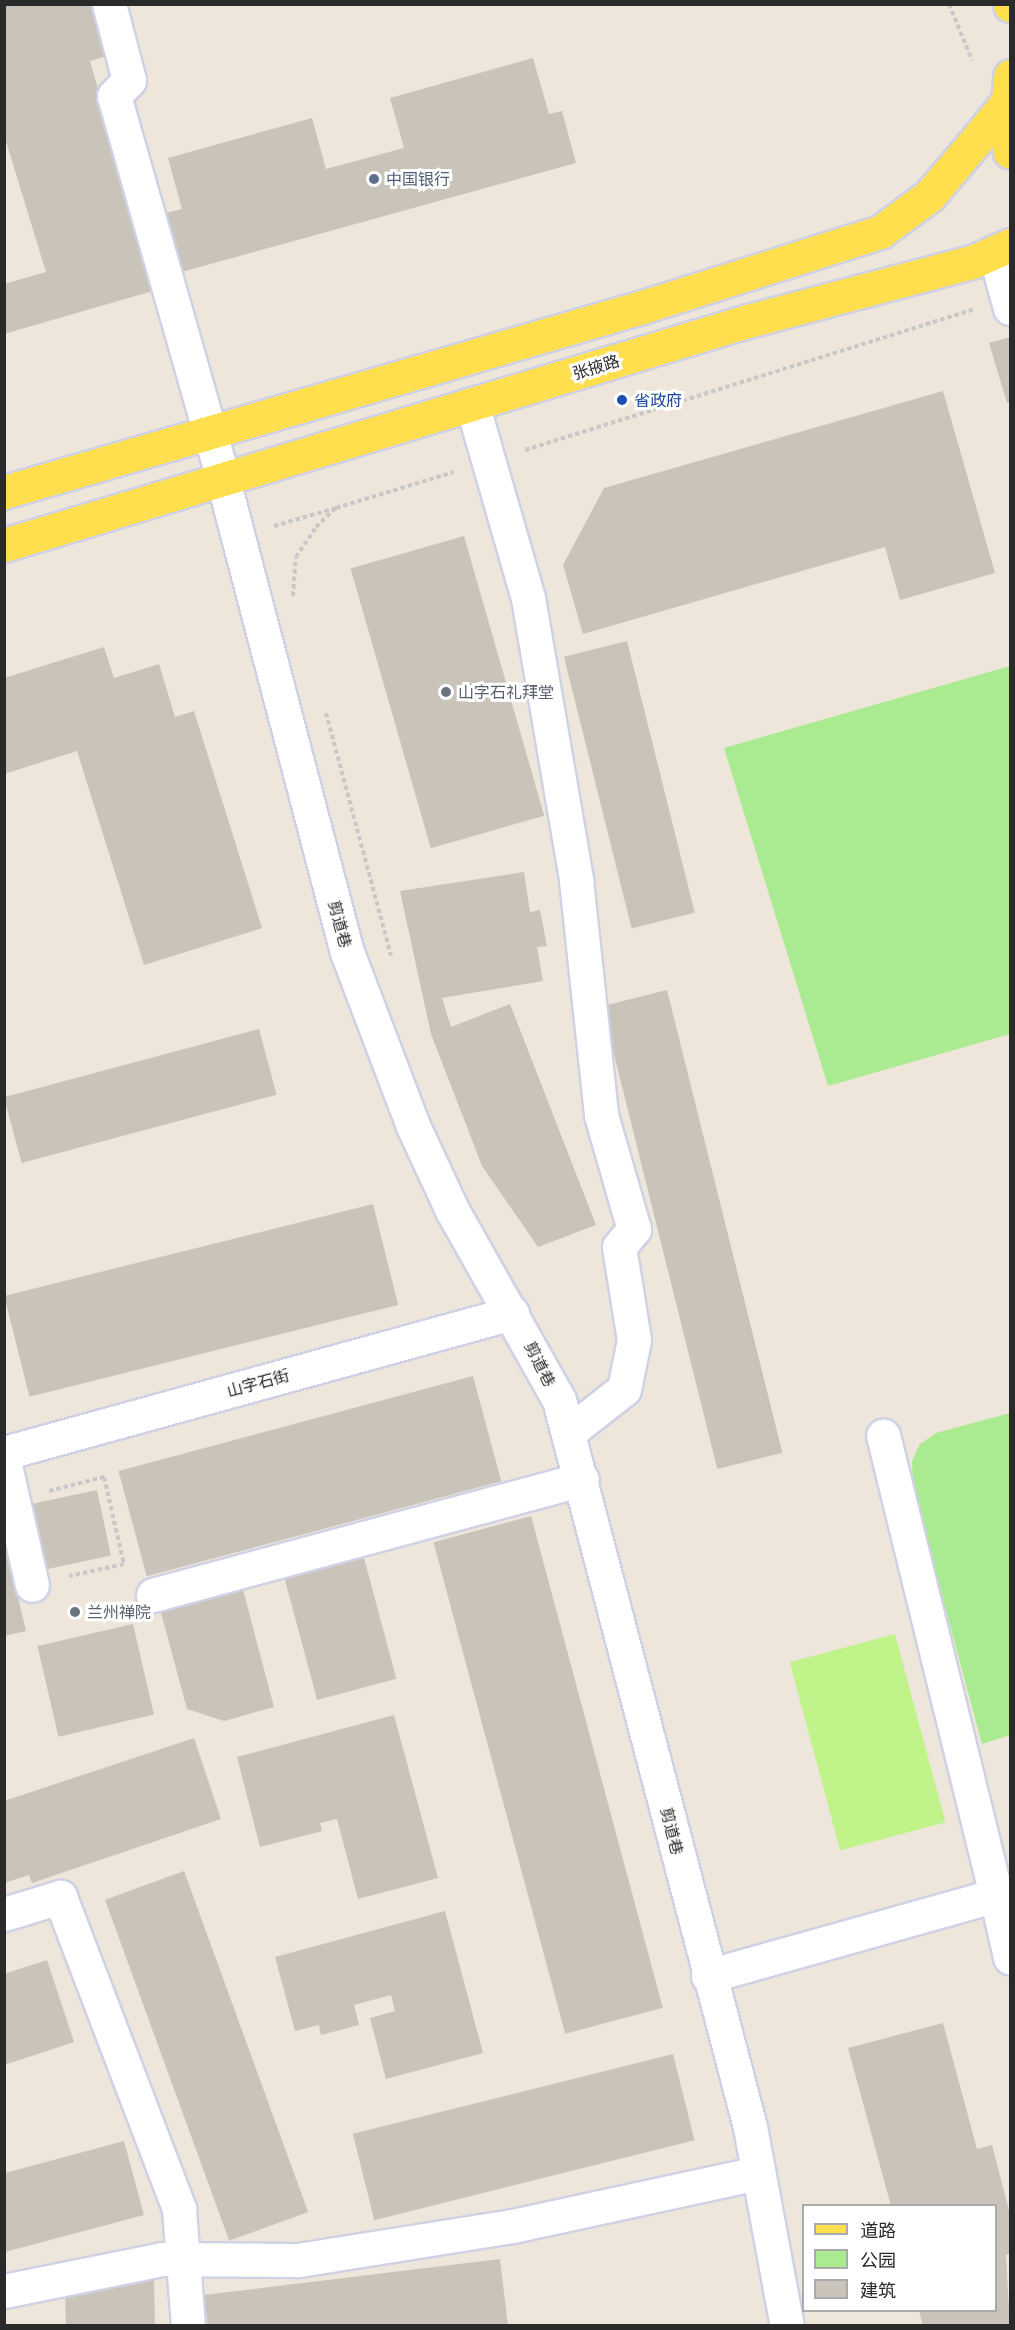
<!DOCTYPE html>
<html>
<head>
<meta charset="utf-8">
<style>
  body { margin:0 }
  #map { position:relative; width:1015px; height:2330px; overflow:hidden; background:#eee6da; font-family:Barlow,"Noto Sans SC",sans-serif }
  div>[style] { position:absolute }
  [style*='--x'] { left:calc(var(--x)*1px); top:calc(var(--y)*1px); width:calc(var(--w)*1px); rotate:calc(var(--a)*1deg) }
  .green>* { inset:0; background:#aaea90 }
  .pitch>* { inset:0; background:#c1f38b; transform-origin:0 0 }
  .building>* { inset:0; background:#c9c3ba; transform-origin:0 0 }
  .path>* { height:4px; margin-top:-2px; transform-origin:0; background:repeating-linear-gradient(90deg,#c8c8c8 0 4.5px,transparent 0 7.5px) }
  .roads { filter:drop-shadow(2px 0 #cfd2e4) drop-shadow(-2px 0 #cfd2e4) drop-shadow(0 2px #cfd2e4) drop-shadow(0 -2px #cfd2e4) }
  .minor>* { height:33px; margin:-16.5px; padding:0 16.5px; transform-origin:16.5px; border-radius:16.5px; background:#fff }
  .major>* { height:33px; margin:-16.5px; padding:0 16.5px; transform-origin:16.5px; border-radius:16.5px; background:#ffdf4e }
  .dots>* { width:16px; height:16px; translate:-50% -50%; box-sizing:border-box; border:3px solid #fff; border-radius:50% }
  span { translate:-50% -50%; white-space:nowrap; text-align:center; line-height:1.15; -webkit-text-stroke:6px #fff; paint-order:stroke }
  .service-label { font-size:16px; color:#4e5e75 }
  .left { translate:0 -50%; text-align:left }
  .street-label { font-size:16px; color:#2a2a2a }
  .transit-label { font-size:16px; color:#164399 }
  .worship-label { font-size:16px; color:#5b616d }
  .frame { position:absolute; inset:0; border:6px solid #2a2a2a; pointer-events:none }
  .legend { position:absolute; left:802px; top:2204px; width:195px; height:108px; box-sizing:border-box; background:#fff; border:2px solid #aaa; margin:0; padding:8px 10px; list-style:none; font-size:18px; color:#2a2a2a }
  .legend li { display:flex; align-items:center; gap:12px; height:30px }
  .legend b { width:30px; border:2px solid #aaa }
</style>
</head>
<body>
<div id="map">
  <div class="green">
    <i style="clip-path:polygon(1010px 666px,1010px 1034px,828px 1086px,724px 748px)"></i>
    <i style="clip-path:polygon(1010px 1413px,1010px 1735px,982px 1744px,913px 1488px,912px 1461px,920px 1444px,936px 1433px)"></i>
  </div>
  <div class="pitch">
    <i style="left:895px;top:1634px;width:195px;height:109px;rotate:75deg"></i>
  </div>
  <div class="building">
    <i style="clip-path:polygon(4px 4px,95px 4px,110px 55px,90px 61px,156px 290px,4px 334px,4px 284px,46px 272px,4px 135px)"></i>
    <i style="clip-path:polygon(533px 58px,549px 114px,562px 111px,576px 163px,178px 273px,162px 214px,182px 209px,168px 158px,312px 118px,326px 169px,404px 148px,390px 98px)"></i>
    <i style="clip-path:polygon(1010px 337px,1010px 402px,1007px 403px,989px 343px)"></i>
    <i style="clip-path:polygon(943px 391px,995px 573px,900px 600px,885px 547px,583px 634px,563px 565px,604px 488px)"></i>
    <i style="left:464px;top:536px;width:291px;height:118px;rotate:74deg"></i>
    <i style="left:627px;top:641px;width:280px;height:65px;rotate:76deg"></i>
    <i style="clip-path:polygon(104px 647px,114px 678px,159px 664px,175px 717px,194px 711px,262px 928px,144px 965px,77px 751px,4px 774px,4px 678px)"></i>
    <i style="clip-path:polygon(524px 872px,530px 912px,540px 910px,547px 946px,537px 947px,543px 981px,442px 998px,451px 1027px,510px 1004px,596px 1225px,538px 1247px,482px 1166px,431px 1034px,400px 891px)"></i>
    <i style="left:667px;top:990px;width:477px;height:67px;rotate:76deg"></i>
    <i style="left:259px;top:1029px;width:68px;height:264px;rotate:75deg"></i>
    <i style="left:373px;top:1204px;width:104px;height:380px;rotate:76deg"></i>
    <i style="left:473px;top:1376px;width:109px;height:367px;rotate:75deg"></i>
    <i style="left:97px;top:1490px;width:67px;height:74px;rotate:78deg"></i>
    <i style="left:531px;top:1516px;width:509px;height:101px;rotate:75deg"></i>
    <i style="clip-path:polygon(4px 1539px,26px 1631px,4px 1636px)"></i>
    <i style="left:364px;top:1558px;width:125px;height:82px;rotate:75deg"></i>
    <i style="clip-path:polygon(242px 1586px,274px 1707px,224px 1721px,187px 1709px,160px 1609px)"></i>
    <i style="left:133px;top:1624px;width:93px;height:98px;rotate:77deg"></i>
    <i style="clip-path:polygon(394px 1715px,438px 1878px,358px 1899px,337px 1819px,320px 1823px,322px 1831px,260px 1847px,237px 1757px)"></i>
    <i style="clip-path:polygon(194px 1738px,221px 1819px,32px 1883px,29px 1875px,4px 1883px,4px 1801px)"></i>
    <i style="left:184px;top:1871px;width:363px;height:84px;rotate:70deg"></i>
    <i style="clip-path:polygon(445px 1911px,483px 2053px,386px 2079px,370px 2018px,395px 2011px,391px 1995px,354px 2005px,359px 2025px,321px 2035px,319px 2025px,295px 2031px,275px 1957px)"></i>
    <i style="clip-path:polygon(47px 1960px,74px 2042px,4px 2065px,4px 1974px)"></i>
    <i style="clip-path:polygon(943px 2023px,977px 2149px,992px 2145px,1010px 2214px,1010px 2253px,1006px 2255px,1010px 2326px,923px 2326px,919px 2310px,996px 2310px,996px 2206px,891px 2206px,848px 2048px)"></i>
    <i style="left:673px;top:2054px;width:89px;height:330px;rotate:76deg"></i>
    <i style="clip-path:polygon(124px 2141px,144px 2215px,5px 2252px,5px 2173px)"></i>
    <i style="clip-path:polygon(500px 2259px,508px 2326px,208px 2326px,204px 2295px)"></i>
    <i style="left:154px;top:2279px;width:47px;height:89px;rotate:89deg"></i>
  </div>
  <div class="path">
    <i style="--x:949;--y:4;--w:61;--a:67.7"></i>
    <i style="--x:525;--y:450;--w:469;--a:-17.4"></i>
    <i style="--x:274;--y:526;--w:65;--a:-16.2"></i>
    <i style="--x:293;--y:596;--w:39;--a:-86"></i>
    <i style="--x:296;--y:557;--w:36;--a:-56"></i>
    <i style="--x:316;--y:527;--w:28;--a:-44"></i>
    <i style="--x:336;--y:508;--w:123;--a:-17"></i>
    <i style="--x:326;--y:713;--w:251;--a:75"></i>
    <i style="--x:49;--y:1491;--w:57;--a:-14.3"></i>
    <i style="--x:104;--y:1477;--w:89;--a:77.1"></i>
    <i style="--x:124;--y:1564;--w:56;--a:167.7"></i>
  </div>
  <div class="roads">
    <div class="minor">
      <i style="--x:109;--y:4;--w:79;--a:75.3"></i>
      <i style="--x:129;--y:80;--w:22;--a:133"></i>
      <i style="--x:114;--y:96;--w:395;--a:74.1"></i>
      <i style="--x:222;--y:476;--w:492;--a:75.3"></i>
      <i style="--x:347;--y:952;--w:186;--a:69.2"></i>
      <i style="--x:413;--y:1126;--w:93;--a:65.1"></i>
      <i style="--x:452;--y:1210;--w:218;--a:60.6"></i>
      <i style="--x:559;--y:1400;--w:752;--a:75.28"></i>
      <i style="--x:750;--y:2127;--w:202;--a:79.5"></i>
      <i style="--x:996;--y:257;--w:53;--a:74.6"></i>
      <i style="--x:472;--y:404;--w:202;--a:73.9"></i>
      <i style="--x:528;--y:598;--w:286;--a:80.3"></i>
      <i style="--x:576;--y:880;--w:236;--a:83.9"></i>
      <i style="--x:601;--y:1115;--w:119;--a:73.9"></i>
      <i style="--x:634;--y:1229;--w:23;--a:130"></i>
      <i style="--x:619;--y:1247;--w:94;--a:80.8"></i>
      <i style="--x:634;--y:1340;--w:50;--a:101.5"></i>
      <i style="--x:624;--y:1389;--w:71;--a:141.8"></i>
      <i style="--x:4;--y:1453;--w:527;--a:-15.41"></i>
      <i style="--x:4;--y:1461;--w:127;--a:77.3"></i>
      <i style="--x:153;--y:1595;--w:444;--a:-15.1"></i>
      <i style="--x:996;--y:1895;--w:64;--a:77.3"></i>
      <i style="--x:4;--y:1914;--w:59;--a:-16.9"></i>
      <i style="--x:60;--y:1897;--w:334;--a:69.1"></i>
      <i style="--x:179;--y:2209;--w:117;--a:85.6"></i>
      <i style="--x:708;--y:1976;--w:299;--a:-15.7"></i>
      <i style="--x:996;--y:1895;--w:473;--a:-103.8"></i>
      <i style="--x:4;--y:2291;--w:161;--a:-11.4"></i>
      <i style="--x:162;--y:2259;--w:136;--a:0.4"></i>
      <i style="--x:298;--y:2260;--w:218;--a:-9"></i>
      <i style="--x:513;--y:2226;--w:251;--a:-12.2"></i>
    </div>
    <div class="major">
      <i style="--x:1010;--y:4;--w:1;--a:90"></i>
      <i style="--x:1010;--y:97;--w:28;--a:100"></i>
      <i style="--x:1005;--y:125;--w:27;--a:80"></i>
      <i style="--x:4;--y:492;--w:664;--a:-16.17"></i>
      <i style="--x:642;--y:307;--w:250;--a:-17.5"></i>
      <i style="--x:880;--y:232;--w:61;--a:-36.3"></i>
      <i style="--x:929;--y:196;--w:70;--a:-49.7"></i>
      <i style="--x:974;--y:143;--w:54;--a:-51"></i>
      <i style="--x:1008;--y:101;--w:25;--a:-85"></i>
      <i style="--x:4;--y:545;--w:777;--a:-16.76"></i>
      <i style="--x:748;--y:321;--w:232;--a:-14.8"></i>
      <i style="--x:972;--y:262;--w:42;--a:-24.1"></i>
    </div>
  </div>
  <div class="dots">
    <i style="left:374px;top:179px;background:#5c6f8a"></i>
    <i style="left:622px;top:400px;background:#1a4fb4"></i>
    <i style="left:446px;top:692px;background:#6b7280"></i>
    <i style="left:75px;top:1612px;background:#6b7280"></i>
  </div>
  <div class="service-label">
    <span class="left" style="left:386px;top:179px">中国银行</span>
  </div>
  <div class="street-label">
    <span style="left:596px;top:367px;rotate:-17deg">张掖路</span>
    <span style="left:340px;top:924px;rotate:75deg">剪道巷</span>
    <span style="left:540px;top:1364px;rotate:63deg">剪道巷</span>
    <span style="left:258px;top:1383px;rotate:-15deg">山字石街</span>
    <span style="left:672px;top:1831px;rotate:76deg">剪道巷</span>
  </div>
  <div class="transit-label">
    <span class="left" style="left:634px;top:400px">省政府</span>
  </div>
  <div class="worship-label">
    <span class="left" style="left:458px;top:692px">山字石礼拜堂</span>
    <span class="left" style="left:87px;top:1612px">兰州禅院</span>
  </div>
  <div class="frame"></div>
  <ul class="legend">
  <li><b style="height:8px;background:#ffdf4e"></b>道路</li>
  <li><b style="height:16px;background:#aaea90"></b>公园</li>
  <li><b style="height:16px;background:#c9c3ba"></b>建筑</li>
  </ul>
</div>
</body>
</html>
